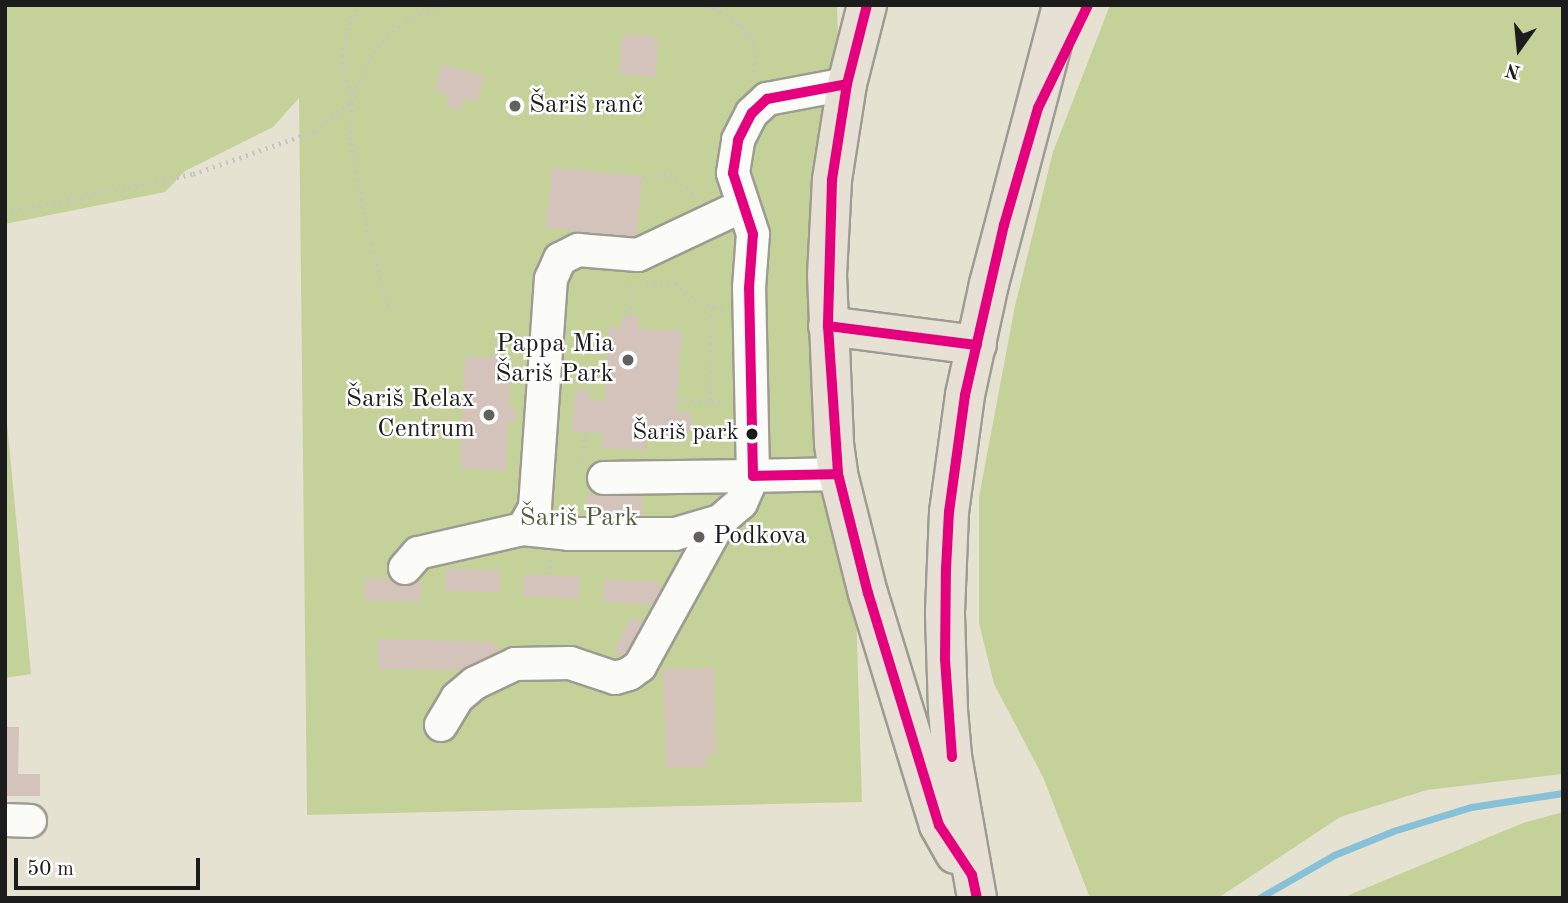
<!DOCTYPE html>
<html>
<head>
<meta charset="utf-8">
<style>
  body { margin:0 }
  #map { position:relative; width:1568px; height:903px; overflow:hidden; background:#e6e2d2; font-family:"Old Standard TT",serif }
  div>[style] { position:absolute }
  [style*='--x'] { left:calc(var(--x)*1px); top:calc(var(--y)*1px); width:calc(var(--w)*1px); rotate:calc(var(--a)*1deg) }
  .green>* { inset:0; background:#c4d299 }
  .stream>* { height:7px; margin:-3.5px; padding:0 3.5px; transform-origin:3.5px; border-radius:3.5px; background:#87c1d8 }
  .building>* { inset:0; background:#d4c3bb; transform-origin:0 0 }
  .path>* { height:4.5px; margin-top:-2.25px; transform-origin:0; background:repeating-linear-gradient(90deg,#c6c5c2 0 2px,transparent 0 7px) }
  .roads { filter:drop-shadow(2px 0 #9d9b92) drop-shadow(-2px 0 #9d9b92) drop-shadow(0 2px #9d9b92) drop-shadow(0 -2px #9d9b92) }
  .minor>* { height:32px; margin:-16px; padding:0 16px; transform-origin:16px; border-radius:16px; background:#fbfbf8 }
  .major>* { height:38px; margin:-19px; padding:0 19px; transform-origin:19px; border-radius:19px; background:#e6e1d4 }
  .bus-1>* { height:10px; margin:-5px; padding:0 5px; transform-origin:5px; border-radius:5px; background:#e5007d }
  .dots>* { width:19px; height:19px; translate:-50% -50%; box-sizing:border-box; border:4px solid #fff; border-radius:50% }
  span { translate:-50% -50%; white-space:nowrap; text-align:center; line-height:1.15; -webkit-text-stroke:5px #fff; paint-order:stroke }
  .bus-label { font-size:24px; color:#1c1c1c }
  .right { translate:-100% -50%; text-align:right }
  .poi-label { font-size:26px; color:#1c1c1c }
  .left { translate:0 -50%; text-align:left }
  .park-label { font-size:26px; color:#545f3c }
  .frame { position:absolute; inset:0; border:7px solid #1c1c1c; pointer-events:none }
  .north { position:absolute; left:1484px; top:14px; width:70px; height:70px; -webkit-text-stroke:5px #fff; paint-order:stroke; rotate:195deg; font-size:19px; font-weight:700; line-height:28px; text-align:center; color:#1c1c1c }
  .north::after { content:''; display:block; margin:auto; width:24px; height:32px; background:#1c1c1c; clip-path:polygon(50% 0,100% 100%,50% 72%,0 100%) }
  .scale { position:absolute; left:14px; top:858px; width:186px; height:32px; box-sizing:border-box; border:4px solid #1c1c1c; border-top:0; padding-left:9px; font-size:21px; line-height:24px; white-space:nowrap; color:#1c1c1c; -webkit-text-stroke:5px #fff; paint-order:stroke }
</style>
</head>
<body>
<div id="map">
  <div class="green">
    <i style="clip-path:polygon(5px 5px,837px 5px,862px 802px,307px 815px,299px 98px,273px 127px,185px 171px,165px 192px,5px 224px)"></i>
    <i style="clip-path:polygon(1110px 5px,1563px 5px,1563px 774px,1427px 790px,1340px 817px,1218px 898px,1090px 898px,1043px 777px,994px 684px,979px 623px,979px 497px,1015px 306px,1053px 152px)"></i>
    <i style="clip-path:polygon(5px 402px,31px 674px,5px 678px)"></i>
    <i style="clip-path:polygon(1563px 812px,1563px 898px,1342px 898px,1523px 823px)"></i>
  </div>
  <div class="stream">
    <i style="--x:1259;--y:898;--w:86;--a:-29.8"></i>
    <i style="--x:1334;--y:855;--w:64;--a:-22.1"></i>
    <i style="--x:1393;--y:831;--w:82;--a:-17.1"></i>
    <i style="--x:1471;--y:807;--w:93;--a:-8.7"></i>
  </div>
  <div class="building">
    <i style="clip-path:polygon(625px 34px,654px 36px,654px 40px,658px 40px,656px 77px,619px 74px,621px 38px,624px 38px)"></i>
    <i style="clip-path:polygon(442px 64px,484px 76px,477px 102px,463px 98px,460px 110px,446px 106px,450px 95px,435px 91px)"></i>
    <i style="left:552px;top:167px;width:91px;height:61px;rotate:6deg"></i>
    <i style="clip-path:polygon(622px 315px,638px 316px,638px 328px,682px 331px,676px 412px,692px 413px,691px 430px,681px 429px,681px 437px,646px 435px,645px 450px,602px 448px,603px 433px,571px 432px,575px 390px,590px 391px,589px 400px,605px 401px,608px 327px,621px 328px)"></i>
    <i style="clip-path:polygon(496px 353px,502px 359px,511px 359px,509px 408px,515px 408px,515px 422px,508px 422px,506px 471px,460px 468px,465px 357px,490px 358px)"></i>
    <i style="left:587px;top:494px;width:56px;height:21px;rotate:2deg"></i>
    <i style="left:446px;top:568px;width:55px;height:22px;rotate:3deg"></i>
    <i style="left:524px;top:574px;width:56px;height:22px;rotate:3deg"></i>
    <i style="left:365px;top:578px;width:56px;height:22px;rotate:2deg"></i>
    <i style="left:604px;top:579px;width:56px;height:23px;rotate:3deg"></i>
    <i style="left:632px;top:617px;width:21px;height:39px;rotate:29deg"></i>
    <i style="clip-path:polygon(378px 639px,492px 642px,506px 655px,474px 670px,378px 669px)"></i>
    <i style="clip-path:polygon(714px 668px,716px 754px,707px 754px,707px 767px,666px 768px,663px 669px)"></i>
    <i style="clip-path:polygon(5px 727px,19px 727px,18px 774px,40px 774px,40px 796px,5px 796px)"></i>
  </div>
  <div class="path">
    <i style="--x:705;--y:5;--w:9;--a:13"></i>
    <i style="--x:714;--y:7;--w:34;--a:34"></i>
    <i style="--x:742;--y:26;--w:27;--a:59"></i>
    <i style="--x:756;--y:49;--w:28;--a:94"></i>
    <i style="--x:643;--y:176;--w:27;--a:-2"></i>
    <i style="--x:670;--y:175;--w:36;--a:38"></i>
    <i style="--x:5;--y:212;--w:192;--a:-11.4"></i>
    <i style="--x:193;--y:174;--w:129;--a:-19.4"></i>
    <i style="--x:315;--y:131;--w:46;--a:-38.9"></i>
    <i style="--x:351;--y:102;--w:39;--a:-103"></i>
    <i style="--x:342;--y:64;--w:34;--a:-83"></i>
    <i style="--x:346;--y:30;--w:28;--a:-63"></i>
    <i style="--x:646;--y:282;--w:29;--a:2"></i>
    <i style="--x:675;--y:283;--w:25;--a:42"></i>
    <i style="--x:694;--y:300;--w:31;--a:17"></i>
    <i style="--x:388;--y:306;--w:88;--a:-105.1"></i>
    <i style="--x:365;--y:221;--w:82;--a:-100.5"></i>
    <i style="--x:350;--y:140;--w:38;--a:-88"></i>
    <i style="--x:351;--y:102;--w:55;--a:-66.3"></i>
    <i style="--x:373;--y:52;--w:47;--a:-45"></i>
    <i style="--x:406;--y:19;--w:39;--a:-21"></i>
    <i style="--x:630;--y:316;--w:35;--a:-87"></i>
    <i style="--x:677;--y:400;--w:48;--a:1.2"></i>
    <i style="--x:710;--y:401;--w:95;--a:-89.4"></i>
    <i style="--x:582;--y:462;--w:30;--a:-84"></i>
    <i style="--x:548;--y:575;--w:16;--a:-83"></i>
  </div>
  <div class="roads">
    <div class="minor">
      <i style="--x:838;--y:474;--w:85;--a:178.7"></i>
      <i style="--x:753;--y:476;--w:188;--a:-91.2"></i>
      <i style="--x:749;--y:288;--w:54;--a:-85.8"></i>
      <i style="--x:753;--y:234;--w:64;--a:-108.2"></i>
      <i style="--x:733;--y:173;--w:33;--a:-81"></i>
      <i style="--x:738;--y:140;--w:30;--a:-63"></i>
      <i style="--x:752;--y:113;--w:21;--a:-43"></i>
      <i style="--x:767;--y:99;--w:81;--a:-10.6"></i>
      <i style="--x:523;--y:529;--w:46;--a:6.2"></i>
      <i style="--x:569;--y:534;--w:106;--a:0"></i>
      <i style="--x:675;--y:534;--w:47;--a:-16.1"></i>
      <i style="--x:720;--y:521;--w:28;--a:-41"></i>
      <i style="--x:741;--y:503;--w:30;--a:-66"></i>
      <i style="--x:753;--y:476;--w:149;--a:179.2"></i>
      <i style="--x:405;--y:568;--w:20;--a:-49"></i>
      <i style="--x:418;--y:553;--w:108;--a:-12.9"></i>
      <i style="--x:523;--y:529;--w:25;--a:-61"></i>
      <i style="--x:535;--y:507;--w:229;--a:-86"></i>
      <i style="--x:551;--y:279;--w:22;--a:-66"></i>
      <i style="--x:560;--y:259;--w:20;--a:-27"></i>
      <i style="--x:578;--y:250;--w:60;--a:4.8"></i>
      <i style="--x:638;--y:255;--w:115;--a:-25.2"></i>
      <i style="--x:441;--y:725;--w:31;--a:-59"></i>
      <i style="--x:457;--y:698;--w:23;--a:-40"></i>
      <i style="--x:475;--y:683;--w:44;--a:-25.4"></i>
      <i style="--x:515;--y:664;--w:55;--a:-1"></i>
      <i style="--x:570;--y:663;--w:47;--a:18.4"></i>
      <i style="--x:615;--y:678;--w:15;--a:-16"></i>
      <i style="--x:629;--y:674;--w:14;--a:-36"></i>
      <i style="--x:640;--y:666;--w:166;--a:-61.1"></i>
      <i style="--x:5;--y:820;--w:25;--a:2"></i>
    </div>
    <div class="major">
      <i style="--x:867;--y:5;--w:81;--a:104.2"></i>
      <i style="--x:847;--y:84;--w:97;--a:98.9"></i>
      <i style="--x:832;--y:180;--w:95;--a:93"></i>
      <i style="--x:827;--y:275;--w:169;--a:87.6"></i>
      <i style="--x:834;--y:444;--w:30;--a:82"></i>
      <i style="--x:838;--y:474;--w:123;--a:75.9"></i>
      <i style="--x:868;--y:593;--w:243;--a:73"></i>
      <i style="--x:939;--y:825;--w:33;--a:61"></i>
      <i style="--x:828;--y:326;--w:150;--a:7.3"></i>
      <i style="--x:977;--y:898;--w:144;--a:-100"></i>
      <i style="--x:952;--y:756;--w:46;--a:-95"></i>
      <i style="--x:948;--y:710;--w:98;--a:-91.8"></i>
      <i style="--x:945;--y:612;--w:100;--a:-87.7"></i>
      <i style="--x:949;--y:512;--w:118;--a:-82.2"></i>
      <i style="--x:965;--y:395;--w:114;--a:-77.8"></i>
      <i style="--x:989;--y:284;--w:288;--a:-75.3"></i>
    </div>
  </div>
  <div class="bus-1">
    <i style="--x:867;--y:5;--w:81;--a:104.2"></i>
    <i style="--x:847;--y:84;--w:97;--a:98.9"></i>
    <i style="--x:832;--y:180;--w:146;--a:91.6"></i>
    <i style="--x:828;--y:326;--w:148;--a:86.1"></i>
    <i style="--x:838;--y:474;--w:123;--a:75.9"></i>
    <i style="--x:868;--y:593;--w:243;--a:73"></i>
    <i style="--x:939;--y:825;--w:60;--a:56.6"></i>
    <i style="--x:972;--y:875;--w:24;--a:78"></i>
    <i style="--x:828;--y:326;--w:150;--a:7.3"></i>
    <i style="--x:838;--y:474;--w:85;--a:178.7"></i>
    <i style="--x:753;--y:476;--w:188;--a:-91.2"></i>
    <i style="--x:749;--y:288;--w:54;--a:-85.8"></i>
    <i style="--x:753;--y:234;--w:64;--a:-108.2"></i>
    <i style="--x:733;--y:173;--w:33;--a:-81"></i>
    <i style="--x:738;--y:140;--w:30;--a:-63"></i>
    <i style="--x:752;--y:113;--w:21;--a:-43"></i>
    <i style="--x:767;--y:99;--w:81;--a:-10.6"></i>
    <i style="--x:952;--y:757;--w:98;--a:-94.1"></i>
    <i style="--x:945;--y:659;--w:90;--a:-89.4"></i>
    <i style="--x:946;--y:569;--w:57;--a:-87"></i>
    <i style="--x:949;--y:512;--w:118;--a:-82.2"></i>
    <i style="--x:965;--y:395;--w:174;--a:-77.1"></i>
    <i style="--x:1004;--y:225;--w:122;--a:-73.8"></i>
    <i style="--x:1038;--y:108;--w:114;--a:-64.1"></i>
  </div>
  <div class="dots">
    <i style="left:515px;top:106px;background:#63615c"></i>
    <i style="left:628px;top:360px;background:#63615c"></i>
    <i style="left:489px;top:415px;background:#63615c"></i>
    <i style="left:752px;top:434px;background:#1c1c1c"></i>
    <i style="left:699px;top:537px;background:#63615c"></i>
  </div>
  <div class="bus-label">
    <span class="right" style="left:739px;top:434px">Šariš park</span>
  </div>
  <div class="poi-label">
    <span class="left" style="left:529px;top:106px">Šariš ranč</span>
    <span class="right" style="left:614px;top:360px">Pappa Mia<br>Šariš Park</span>
    <span class="right" style="left:475px;top:415px">Šariš Relax<br>Centrum</span>
    <span class="left" style="left:713px;top:537px">Podkova</span>
  </div>
  <div class="park-label">
    <span style="left:579px;top:519px">Šariš Park</span>
  </div>
  <div class="frame"></div>
  <div class="north">N</div>
  <div class="scale">50 m</div>
</div>
</body>
</html>
